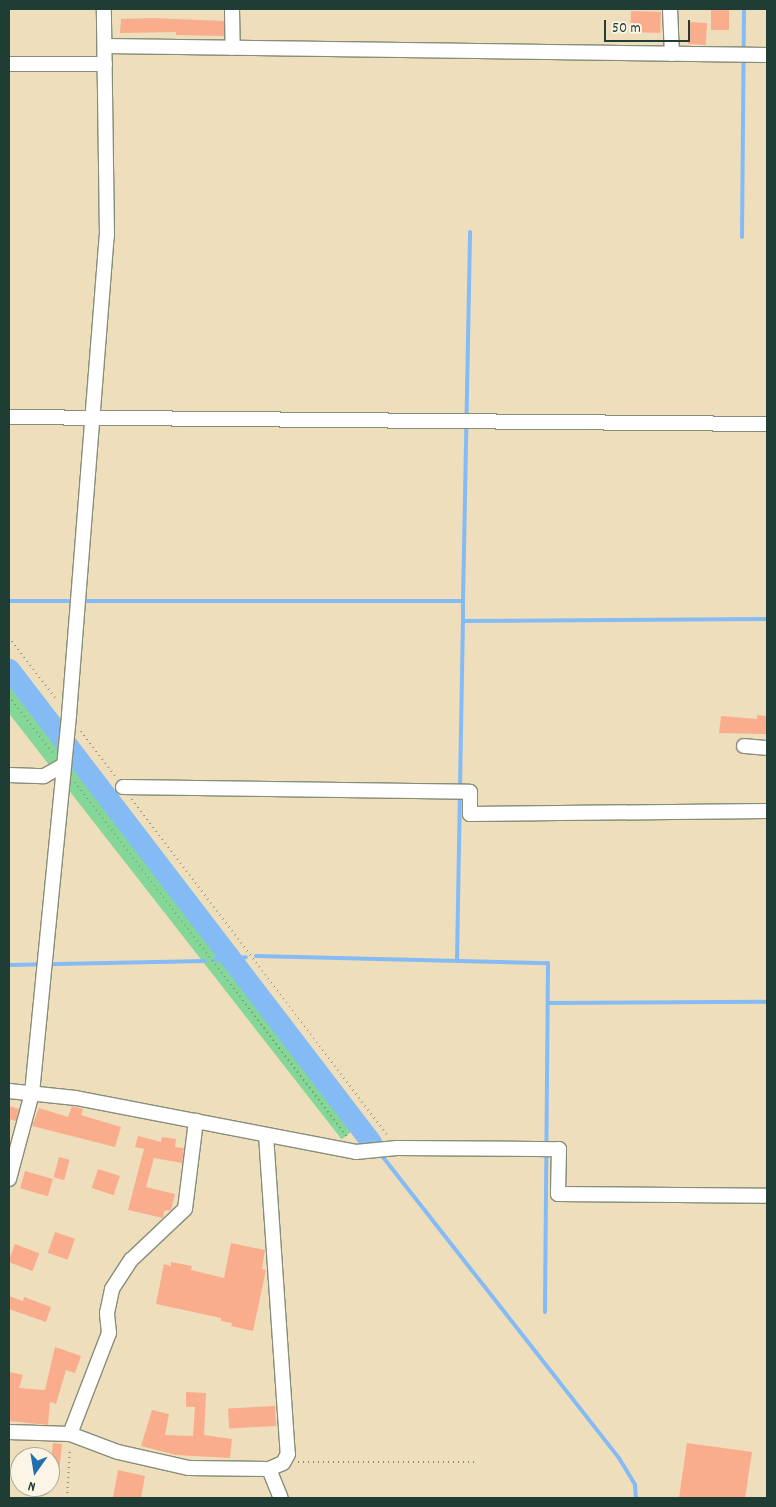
<!DOCTYPE html>
<html>
<head>
<meta charset="utf-8">
<style>
  body { margin:0 }
  #map { position:relative; width:776px; height:1507px; overflow:hidden; background:#eedebc; font-family:Dekko,sans-serif }
  div>[style] { position:absolute }
  [style*='--x'] { left:calc(var(--x)*1px); top:calc(var(--y)*1px); width:calc(var(--w)*1px); rotate:calc(var(--a)*1deg) }
  .green>* { inset:0; background:#85d798; transform-origin:0 0 }
  .stream>* { height:4px; margin:-2px; padding:0 2px; transform-origin:2px; border-radius:2px; background:#85bbf4 }
  .river>* { height:21px; margin:-10.5px; padding:0 10.5px; transform-origin:10.5px; border-radius:10.5px; background:#85bbf4 }
  .building>* { inset:0; background:#f9ad8d; transform-origin:0 0 }
  .path>* { height:2px; margin-top:-1px; transform-origin:0; background:repeating-linear-gradient(90deg,#868e78 0 1px,transparent 0 5px) }
  .roads { filter:drop-shadow(1px 0 #868e78) drop-shadow(-1px 0 #868e78) drop-shadow(0 1px #868e78) drop-shadow(0 -1px #868e78) }
  .minor>* { height:14px; margin:-7px; padding:0 7px; transform-origin:7px; border-radius:7px; background:#fff }
  span { translate:-50% -50%; white-space:nowrap; text-align:center; line-height:1.15; -webkit-text-stroke:4px #fcf5e5; paint-order:stroke }
  .frame { position:absolute; inset:0; border:10px solid #1f3d34; pointer-events:none }
  .north { position:absolute; left:10px; top:1447px; width:50px; height:50px; box-sizing:border-box; background:#fcf5e5; border:1px solid #a4ab9e; border-radius:50%; rotate:193deg; font-size:14px; font-weight:700; line-height:20px; text-align:center; color:#1f3d34 }
  .north::after { content:''; display:block; margin:auto; width:18px; height:22px; background:#1f6fb2; clip-path:polygon(50% 0,100% 100%,50% 72%,0 100%) }
  .scale { position:absolute; left:604px; top:20px; width:86px; height:22px; box-sizing:border-box; border:2px solid #1f3d34; border-top:0; padding-left:6px; font-size:15px; line-height:18px; white-space:nowrap; color:#1f3d34; -webkit-text-stroke:4px #fcf5e5; paint-order:stroke }
</style>
</head>
<body>
<div id="map">
  <div class="green">
    <i style="left:9px;top:686px;width:562px;height:17px;rotate:52deg"></i>
  </div>
  <div class="stream">
    <i style="--x:742;--y:237;--w:228;--a:-89.5"></i>
    <i style="--x:9;--y:601;--w:66;--a:0"></i>
    <i style="--x:82;--y:601;--w:381;--a:0"></i>
    <i style="--x:463;--y:601;--w:20;--a:90"></i>
    <i style="--x:463;--y:621;--w:304;--a:-0.4"></i>
    <i style="--x:463;--y:601;--w:369;--a:-88.9"></i>
    <i style="--x:460;--y:789;--w:168;--a:-89"></i>
    <i style="--x:256;--y:956;--w:292;--a:1.4"></i>
    <i style="--x:548;--y:963;--w:349;--a:90.5"></i>
    <i style="--x:214;--y:960;--w:32;--a:-5"></i>
    <i style="--x:457;--y:961;--w:165;--a:-89"></i>
    <i style="--x:9;--y:965;--w:196;--a:-1.2"></i>
    <i style="--x:548;--y:1003;--w:219;--a:-0.3"></i>
    <i style="--x:379;--y:1152;--w:389;--a:51.9"></i>
    <i style="--x:619;--y:1458;--w:31;--a:59"></i>
    <i style="--x:635;--y:1485;--w:13;--a:86"></i>
  </div>
  <div class="river">
    <i style="--x:9;--y:669;--w:596;--a:52.57"></i>
  </div>
  <div class="building">
    <i style="left:711px;top:9px;width:18px;height:21px"></i>
    <i style="left:631px;top:11px;width:30px;height:21px;rotate:2deg"></i>
    <i style="clip-path:polygon(152px 18px,224px 21px,224px 36px,176px 35px,176px 32px,120px 33px,121px 19px)"></i>
    <i style="left:689px;top:22px;width:18px;height:22px;rotate:3deg"></i>
    <i style="clip-path:polygon(757px 715px,767px 716px,767px 734px,719px 733px,721px 716px,757px 719px)"></i>
    <i style="clip-path:polygon(9px 1106px,19px 1109px,16px 1121px,9px 1119px)"></i>
    <i style="clip-path:polygon(72px 1106px,83px 1109px,81px 1115px,121px 1127px,115px 1147px,32px 1126px,39px 1108px,68px 1117px)"></i>
    <i style="clip-path:polygon(138px 1136px,161px 1142px,162px 1137px,176px 1139px,175px 1147px,184px 1148px,182px 1163px,154px 1158px,146px 1187px,175px 1194px,171px 1210px,164px 1211px,163px 1218px,128px 1210px,144px 1149px,135px 1147px)"></i>
    <i style="left:59px;top:1157px;width:11px;height:21px;rotate:15deg"></i>
    <i style="left:98px;top:1169px;width:23px;height:20px;rotate:18deg"></i>
    <i style="left:25px;top:1171px;width:29px;height:18px;rotate:16deg"></i>
    <i style="left:55px;top:1232px;width:21px;height:22px;rotate:19deg"></i>
    <i style="clip-path:polygon(231px 1243px,265px 1250px,262px 1269px,266px 1270px,253px 1331px,231px 1326px,232px 1323px,221px 1321px,221px 1318px,156px 1304px,164px 1264px,171px 1266px,171px 1262px,192px 1266px,191px 1270px,224px 1278px)"></i>
    <i style="left:15px;top:1244px;width:26px;height:19px;rotate:21deg"></i>
    <i style="clip-path:polygon(9px 1296px,23px 1301px,24px 1297px,51px 1307px,46px 1322px,9px 1309px)"></i>
    <i style="clip-path:polygon(55px 1347px,81px 1356px,75px 1373px,66px 1370px,56px 1404px,50px 1402px,48px 1425px,9px 1421px,10px 1372px,23px 1375px,19px 1388px,45px 1390px)"></i>
    <i style="clip-path:polygon(186px 1392px,206px 1393px,204px 1435px,232px 1439px,230px 1458px,176px 1455px,141px 1446px,152px 1410px,169px 1414px,165px 1435px,193px 1436px,195px 1407px,186px 1407px)"></i>
    <i style="left:275px;top:1406px;width:20px;height:47px;rotate:87deg"></i>
    <i style="left:53px;top:1443px;width:9px;height:35px;rotate:6deg"></i>
    <i style="clip-path:polygon(687px 1443px,752px 1452px,745px 1498px,679px 1498px)"></i>
    <i style="clip-path:polygon(118px 1470px,145px 1476px,141px 1498px,113px 1498px)"></i>
  </div>
  <div class="path">
    <i style="--x:9;--y:637;--w:79;--a:52.7"></i>
    <i style="--x:9;--y:696;--w:71;--a:52.5"></i>
    <i style="--x:81;--y:731;--w:58;--a:52.7"></i>
    <i style="--x:75;--y:782;--w:447;--a:52.5"></i>
    <i style="--x:132;--y:799;--w:423;--a:52.8"></i>
    <i style="--x:298;--y:1462;--w:180;--a:0"></i>
    <i style="--x:67;--y:1498;--w:50;--a:-86.6"></i>
  </div>
  <div class="roads">
    <div class="minor">
      <i style="--x:232;--y:9;--w:39;--a:89"></i>
      <i style="--x:670;--y:9;--w:45;--a:87.5"></i>
      <i style="--x:105;--y:46;--w:662;--a:0.78"></i>
      <i style="--x:9;--y:64;--w:96;--a:0"></i>
      <i style="--x:9;--y:417;--w:758;--a:0.53"></i>
      <i style="--x:744;--y:746;--w:23;--a:5"></i>
      <i style="--x:9;--y:775;--w:35;--a:2"></i>
      <i style="--x:44;--y:776;--w:21;--a:-29"></i>
      <i style="--x:123;--y:787;--w:347;--a:0.8"></i>
      <i style="--x:470;--y:792;--w:22;--a:90"></i>
      <i style="--x:470;--y:814;--w:297;--a:-0.6"></i>
      <i style="--x:9;--y:1091;--w:67;--a:6"></i>
      <i style="--x:76;--y:1098;--w:285;--a:10.9"></i>
      <i style="--x:356;--y:1152;--w:41;--a:-5.6"></i>
      <i style="--x:397;--y:1148;--w:162;--a:0.4"></i>
      <i style="--x:559;--y:1149;--w:45;--a:91.3"></i>
      <i style="--x:558;--y:1194;--w:209;--a:0.5"></i>
      <i style="--x:266;--y:1135;--w:320;--a:86.1"></i>
      <i style="--x:288;--y:1454;--w:10;--a:119"></i>
      <i style="--x:283;--y:1463;--w:15;--a:157"></i>
      <i style="--x:9;--y:1179;--w:89;--a:-75"></i>
      <i style="--x:32;--y:1093;--w:380;--a:-84.4"></i>
      <i style="--x:69;--y:715;--w:481;--a:-85.5"></i>
      <i style="--x:107;--y:236;--w:227;--a:-90.8"></i>
      <i style="--x:9;--y:1432;--w:61;--a:1.9"></i>
      <i style="--x:70;--y:1434;--w:51;--a:20.6"></i>
      <i style="--x:118;--y:1452;--w:73;--a:12.7"></i>
      <i style="--x:189;--y:1468;--w:80;--a:0.7"></i>
      <i style="--x:269;--y:1469;--w:31;--a:68"></i>
      <i style="--x:70;--y:1434;--w:108;--a:-68.9"></i>
      <i style="--x:109;--y:1333;--w:20;--a:-96"></i>
      <i style="--x:107;--y:1313;--w:25;--a:-78"></i>
      <i style="--x:112;--y:1289;--w:35;--a:-57"></i>
      <i style="--x:131;--y:1260;--w:74;--a:-43.4"></i>
      <i style="--x:185;--y:1209;--w:89;--a:-82.9"></i>
    </div>
  </div>
  <div class="frame"></div>
  <div class="north">N</div>
  <div class="scale">50 m</div>
</div>
</body>
</html>
